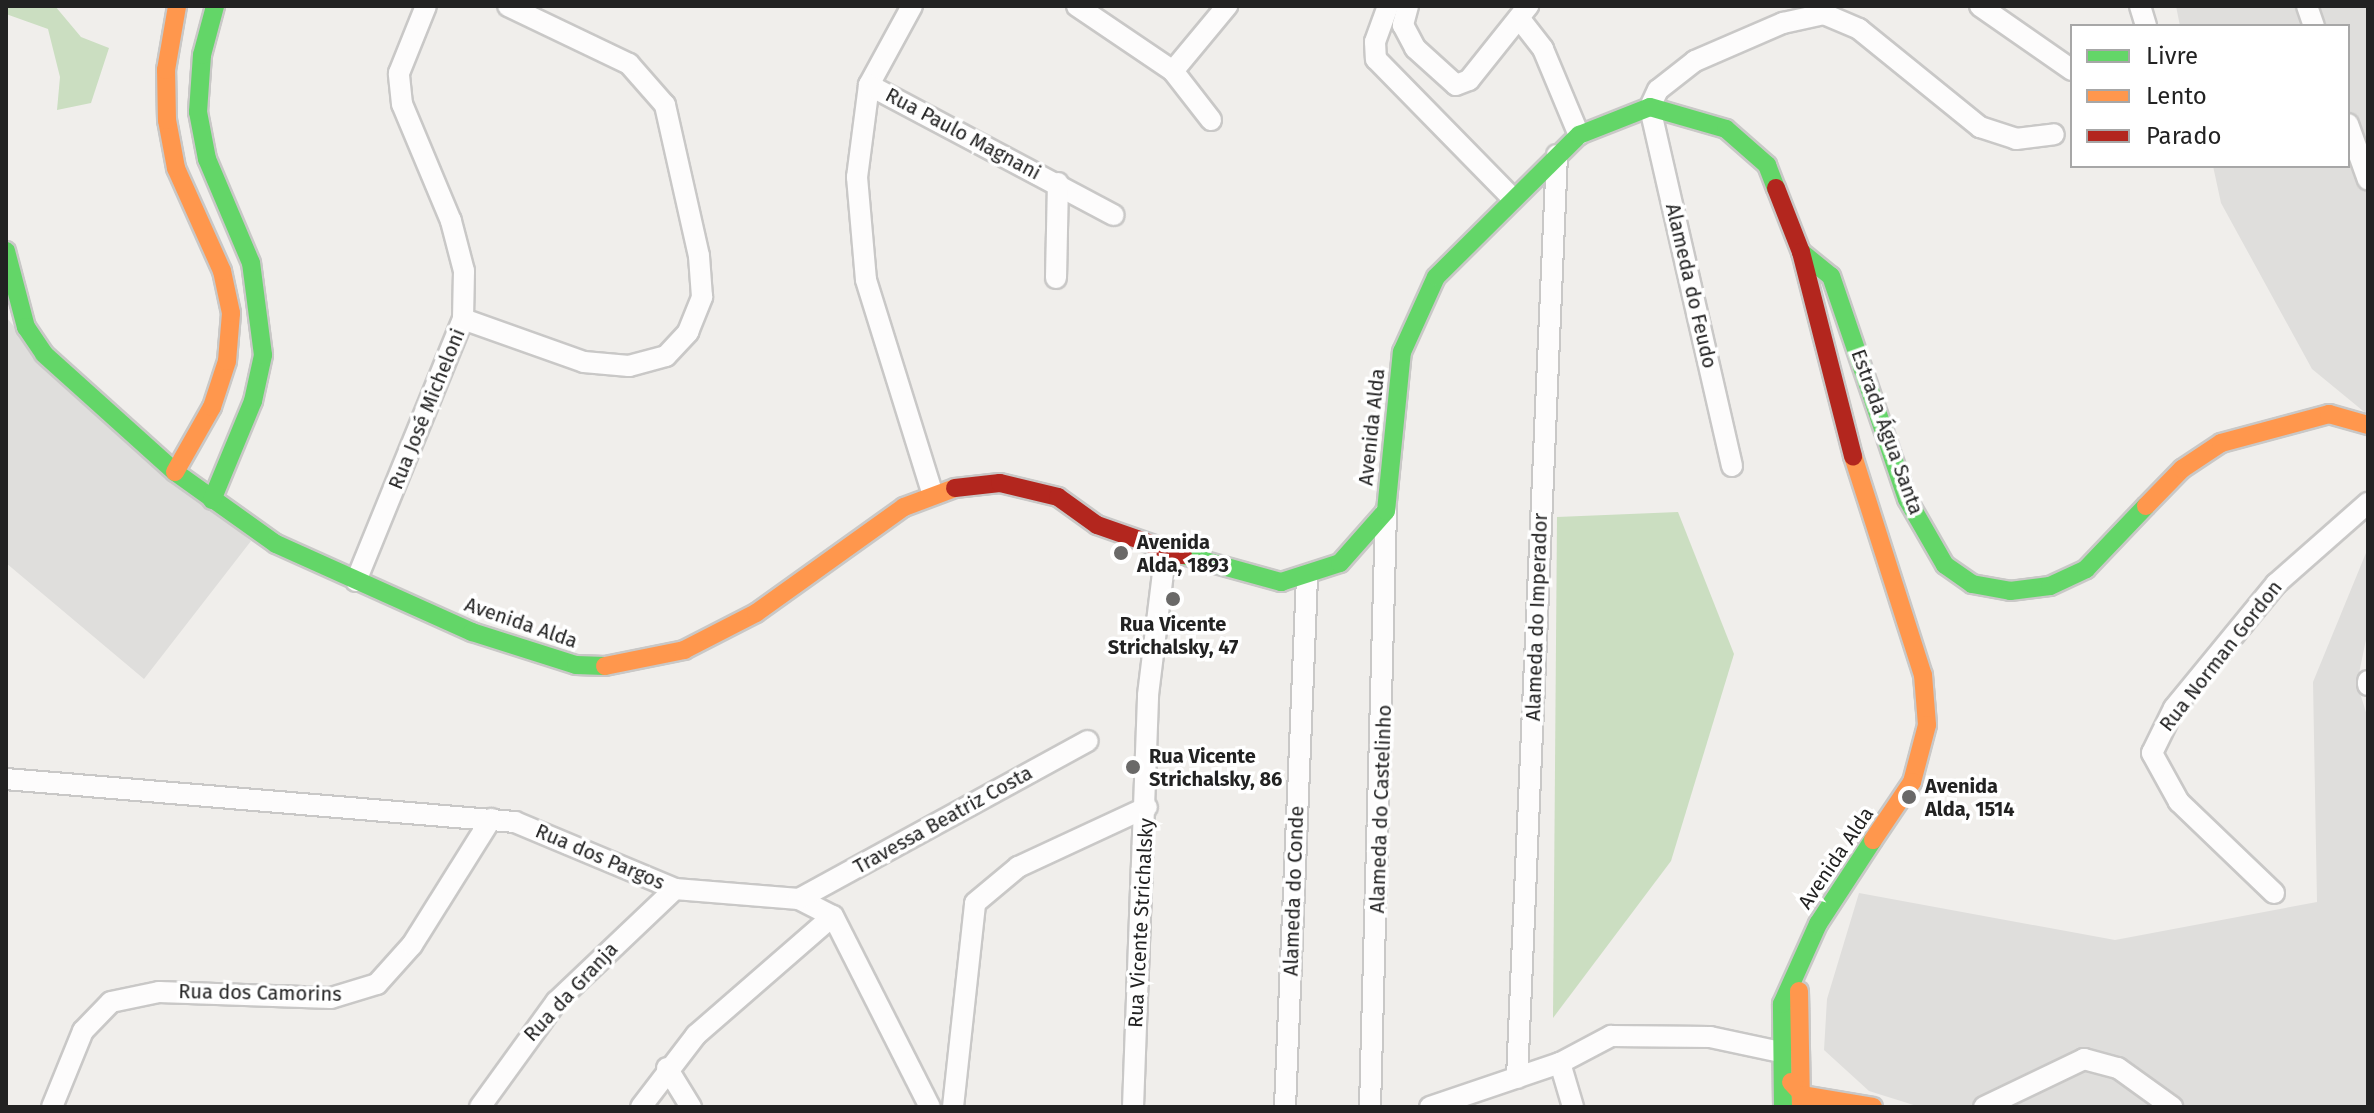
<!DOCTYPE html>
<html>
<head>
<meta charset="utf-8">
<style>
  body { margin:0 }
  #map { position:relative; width:2374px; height:1113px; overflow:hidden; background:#f0eeeb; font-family:"Fira Sans",sans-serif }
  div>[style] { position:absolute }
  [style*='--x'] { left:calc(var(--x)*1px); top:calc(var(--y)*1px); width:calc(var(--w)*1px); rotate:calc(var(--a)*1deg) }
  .residential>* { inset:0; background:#dfdedc }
  .forest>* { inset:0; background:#cbdec1 }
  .roads { filter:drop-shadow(2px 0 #c9c8c7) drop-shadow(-2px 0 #c9c8c7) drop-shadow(0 2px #c9c8c7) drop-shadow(0 -2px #c9c8c7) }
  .street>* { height:20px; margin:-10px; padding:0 10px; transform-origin:10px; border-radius:10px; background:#fdfcfc }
  .fast>* { height:18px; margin:-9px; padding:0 9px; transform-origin:9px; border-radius:9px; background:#63d668 }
  .slow>* { height:18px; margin:-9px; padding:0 9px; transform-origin:9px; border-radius:9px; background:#ff974d }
  .jam>* { height:18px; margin:-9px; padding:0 9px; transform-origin:9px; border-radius:9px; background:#b3261e }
  .dots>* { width:22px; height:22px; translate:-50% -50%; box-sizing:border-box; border:4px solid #fff; border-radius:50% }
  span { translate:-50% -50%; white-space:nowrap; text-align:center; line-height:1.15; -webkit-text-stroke:7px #fff; paint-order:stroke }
  .street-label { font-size:20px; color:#222 }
  .poi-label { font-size:20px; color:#222; font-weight:700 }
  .left { translate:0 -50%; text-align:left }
  .frame { position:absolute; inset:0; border:8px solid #222; pointer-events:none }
  .legend { position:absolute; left:2070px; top:24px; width:280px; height:144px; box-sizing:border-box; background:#fff; border:2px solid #a7a7a7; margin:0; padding:10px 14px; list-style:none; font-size:24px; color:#222 }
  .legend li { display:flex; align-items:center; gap:16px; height:40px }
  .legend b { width:40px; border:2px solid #a7a7a7 }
</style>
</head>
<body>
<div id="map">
  <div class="residential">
    <i style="clip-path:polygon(2176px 6px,2368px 6px,2368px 415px,2312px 369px,2221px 203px,2213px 166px,2348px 166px,2348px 26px,2180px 26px)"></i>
    <i style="clip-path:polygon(6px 317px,69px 391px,251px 541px,144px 679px,6px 563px)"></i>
    <i style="clip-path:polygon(2368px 548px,2368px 630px,2357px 683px,2368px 719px,2368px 1107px,1920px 1107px,1869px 1091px,1824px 1050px,1827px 999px,1859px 893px,2115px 940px,2317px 902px,2313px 682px)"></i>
  </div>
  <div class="forest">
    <i style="clip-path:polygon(6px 6px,55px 6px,81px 37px,109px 48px,91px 103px,57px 110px,60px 77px,48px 29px,6px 14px)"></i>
    <i style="clip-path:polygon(1678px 512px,1734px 654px,1671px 861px,1553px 1018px,1557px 517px)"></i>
  </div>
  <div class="roads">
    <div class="street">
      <i style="--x:912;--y:6;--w:90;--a:118.6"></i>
      <i style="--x:869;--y:85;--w:93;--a:97.4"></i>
      <i style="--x:857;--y:177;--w:103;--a:85"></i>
      <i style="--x:866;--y:280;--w:222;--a:72.7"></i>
      <i style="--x:1077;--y:6;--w:116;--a:34.1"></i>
      <i style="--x:1173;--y:71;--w:62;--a:52.2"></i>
      <i style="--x:1388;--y:6;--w:38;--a:110"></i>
      <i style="--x:1375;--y:42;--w:17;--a:87"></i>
      <i style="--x:1376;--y:59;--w:194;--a:45.6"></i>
      <i style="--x:1408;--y:6;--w:20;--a:105"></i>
      <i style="--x:1403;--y:25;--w:26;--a:62"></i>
      <i style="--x:1415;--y:48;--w:55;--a:42.1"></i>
      <i style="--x:1456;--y:85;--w:14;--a:-21"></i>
      <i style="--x:1469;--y:80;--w:95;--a:-51.4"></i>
      <i style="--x:1980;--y:6;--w:112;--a:34.8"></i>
      <i style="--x:2140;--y:6;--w:21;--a:73"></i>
      <i style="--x:2307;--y:6;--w:21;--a:71"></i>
      <i style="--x:1519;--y:18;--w:39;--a:52"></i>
      <i style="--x:1543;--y:49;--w:93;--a:67.3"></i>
      <i style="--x:1173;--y:71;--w:85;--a:-50.3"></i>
      <i style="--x:869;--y:85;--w:277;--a:28"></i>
      <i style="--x:2348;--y:124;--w:59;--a:70.3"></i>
      <i style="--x:1056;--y:278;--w:95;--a:-88.8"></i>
      <i style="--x:463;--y:319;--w:128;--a:19.6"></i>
      <i style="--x:584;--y:362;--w:45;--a:5.1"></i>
      <i style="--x:629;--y:366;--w:38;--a:-15"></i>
      <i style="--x:666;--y:356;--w:33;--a:-47"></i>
      <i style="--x:688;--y:332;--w:38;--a:-68"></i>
      <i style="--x:702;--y:297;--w:41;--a:-94.2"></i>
      <i style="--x:699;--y:256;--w:155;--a:-102.7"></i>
      <i style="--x:665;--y:105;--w:55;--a:-131.3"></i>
      <i style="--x:629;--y:64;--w:134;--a:-154.4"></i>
      <i style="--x:1732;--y:466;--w:368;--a:-102.9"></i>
      <i style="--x:1650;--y:107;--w:19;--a:-65"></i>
      <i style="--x:1658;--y:90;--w:47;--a:-38.1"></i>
      <i style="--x:1695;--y:61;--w:96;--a:-23.4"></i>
      <i style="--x:1783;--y:23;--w:42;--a:-12.4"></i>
      <i style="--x:1824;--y:14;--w:38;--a:23"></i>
      <i style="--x:1859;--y:29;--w:156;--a:39"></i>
      <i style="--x:1980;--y:127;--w:38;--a:18"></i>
      <i style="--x:2016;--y:139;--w:38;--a:-7"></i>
      <i style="--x:356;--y:581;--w:283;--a:-67.8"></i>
      <i style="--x:463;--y:319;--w:48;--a:-88.8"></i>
      <i style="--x:464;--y:271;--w:52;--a:-104.6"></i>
      <i style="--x:451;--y:221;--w:127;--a:-112.7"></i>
      <i style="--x:402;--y:104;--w:31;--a:-96"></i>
      <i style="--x:399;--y:73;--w:72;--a:-68.1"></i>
      <i style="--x:2368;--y:681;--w:4;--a:90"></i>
      <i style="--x:6;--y:779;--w:511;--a:4.83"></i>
      <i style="--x:515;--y:822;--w:173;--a:22.7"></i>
      <i style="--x:675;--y:889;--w:124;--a:4.6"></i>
      <i style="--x:799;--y:899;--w:38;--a:27"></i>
      <i style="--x:833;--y:916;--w:214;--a:63.1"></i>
      <i style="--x:2274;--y:893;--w:132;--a:-136.2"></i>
      <i style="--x:2179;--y:802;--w:56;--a:-118.9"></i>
      <i style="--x:2152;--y:753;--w:50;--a:-63.9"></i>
      <i style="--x:2174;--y:708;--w:161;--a:-50.6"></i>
      <i style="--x:2276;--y:584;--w:123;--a:-41.4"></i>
      <i style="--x:799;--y:899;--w:329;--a:-28.7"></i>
      <i style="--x:1560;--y:1063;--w:46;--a:73.5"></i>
      <i style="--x:667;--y:1068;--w:46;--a:58.4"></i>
      <i style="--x:1517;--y:1078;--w:924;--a:-87.52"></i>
      <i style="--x:52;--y:1107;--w:82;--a:-67.8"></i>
      <i style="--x:83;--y:1031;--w:40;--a:-46"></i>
      <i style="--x:111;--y:1002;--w:49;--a:-11.8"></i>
      <i style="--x:159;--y:992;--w:172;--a:2"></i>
      <i style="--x:331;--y:998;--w:48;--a:-16.9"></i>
      <i style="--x:377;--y:984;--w:52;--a:-48.1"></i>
      <i style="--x:412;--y:945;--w:149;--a:-57.9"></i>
      <i style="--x:480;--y:1107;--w:130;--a:-54.1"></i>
      <i style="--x:556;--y:1002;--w:164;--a:-43.5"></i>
      <i style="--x:641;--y:1107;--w:91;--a:-52.6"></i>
      <i style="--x:696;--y:1035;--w:181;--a:-41"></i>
      <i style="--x:953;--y:1107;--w:205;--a:-83.8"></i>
      <i style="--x:975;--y:903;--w:56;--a:-39.9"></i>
      <i style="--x:1018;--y:867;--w:142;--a:-24.9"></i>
      <i style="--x:1133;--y:1107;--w:412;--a:-87.9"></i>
      <i style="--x:1148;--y:695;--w:148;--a:-83"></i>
      <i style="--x:1285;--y:1107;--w:529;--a:-87.62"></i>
      <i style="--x:1370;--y:1107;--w:596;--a:-88.46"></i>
      <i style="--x:1430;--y:1107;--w:137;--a:-18.7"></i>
      <i style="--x:1560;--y:1063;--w:58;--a:-27.9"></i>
      <i style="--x:1611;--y:1036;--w:99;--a:0.6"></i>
      <i style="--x:1710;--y:1037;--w:72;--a:12.1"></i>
      <i style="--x:1984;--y:1107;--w:111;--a:-25.6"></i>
      <i style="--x:2084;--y:1059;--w:35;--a:15"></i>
      <i style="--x:2118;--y:1068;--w:67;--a:35.8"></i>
    </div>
    <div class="fast">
      <i style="--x:6;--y:251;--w:79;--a:75.3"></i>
      <i style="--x:26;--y:327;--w:32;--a:56"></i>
      <i style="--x:44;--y:354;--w:176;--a:42"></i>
      <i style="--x:175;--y:472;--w:124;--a:35.5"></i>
      <i style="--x:276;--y:544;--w:215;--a:24.2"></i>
      <i style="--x:472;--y:632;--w:109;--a:17.6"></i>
      <i style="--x:576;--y:665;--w:29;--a:2"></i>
      <i style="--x:1801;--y:252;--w:38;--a:39"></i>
      <i style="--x:1831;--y:276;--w:236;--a:71.2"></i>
      <i style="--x:1907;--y:499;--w:76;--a:60.1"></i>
      <i style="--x:1945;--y:565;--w:33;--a:35"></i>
      <i style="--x:1972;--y:584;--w:39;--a:10"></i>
      <i style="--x:2010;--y:591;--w:40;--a:-7.1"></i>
      <i style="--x:2050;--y:586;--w:40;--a:-25"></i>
      <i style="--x:2086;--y:569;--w:87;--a:-46.4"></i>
      <i style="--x:212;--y:500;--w:107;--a:-67.5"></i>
      <i style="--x:253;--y:401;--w:47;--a:-77.7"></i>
      <i style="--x:263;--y:355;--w:93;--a:-97.4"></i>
      <i style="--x:251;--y:263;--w:113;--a:-112.9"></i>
      <i style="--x:207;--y:159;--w:48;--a:-100.8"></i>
      <i style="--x:198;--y:112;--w:57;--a:-86"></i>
      <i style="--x:202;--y:55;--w:51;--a:-75.1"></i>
      <i style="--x:1183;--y:555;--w:102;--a:15.4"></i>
      <i style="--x:1281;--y:582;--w:62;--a:-17.9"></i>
      <i style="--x:1340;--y:563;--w:69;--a:-48.5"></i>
      <i style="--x:1386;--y:511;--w:160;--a:-84.3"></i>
      <i style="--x:1402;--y:352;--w:82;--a:-65.6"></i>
      <i style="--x:1436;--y:277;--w:202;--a:-44.8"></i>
      <i style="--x:1579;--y:135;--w:76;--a:-21.5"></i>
      <i style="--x:1650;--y:107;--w:79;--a:16.1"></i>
      <i style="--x:1726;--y:129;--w:55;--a:41.3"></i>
      <i style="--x:1767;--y:165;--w:25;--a:69"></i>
      <i style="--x:1783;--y:1107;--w:103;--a:-90.6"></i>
      <i style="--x:1782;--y:1004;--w:88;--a:-65.8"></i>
      <i style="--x:1818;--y:924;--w:100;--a:-56.8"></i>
    </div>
    <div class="slow">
      <i style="--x:1853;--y:456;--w:230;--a:72.3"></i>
      <i style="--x:1923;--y:675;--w:50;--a:85.4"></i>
      <i style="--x:1927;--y:725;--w:59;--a:104.7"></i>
      <i style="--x:1912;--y:782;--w:70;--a:123.9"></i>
      <i style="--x:175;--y:472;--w:75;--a:-60.4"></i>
      <i style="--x:212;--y:407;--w:48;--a:-71.9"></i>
      <i style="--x:227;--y:361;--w:48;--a:-85.2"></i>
      <i style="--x:231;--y:313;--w:43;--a:-102.1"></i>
      <i style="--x:222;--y:271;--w:113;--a:-114.1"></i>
      <i style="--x:176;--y:168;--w:49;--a:-100.6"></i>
      <i style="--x:167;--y:120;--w:50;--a:-91.1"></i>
      <i style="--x:166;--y:70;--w:65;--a:-80.2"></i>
      <i style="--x:2146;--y:506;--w:52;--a:-45.8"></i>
      <i style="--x:2182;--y:469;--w:47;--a:-33.7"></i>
      <i style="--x:2221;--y:443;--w:112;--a:-15"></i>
      <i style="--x:2329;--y:414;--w:41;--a:15.8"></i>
      <i style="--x:605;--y:666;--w:81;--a:-11.4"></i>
      <i style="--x:684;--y:650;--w:81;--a:-27.2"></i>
      <i style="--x:756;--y:613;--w:182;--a:-35.6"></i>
      <i style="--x:904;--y:507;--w:54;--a:-20.4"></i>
      <i style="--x:1799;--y:991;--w:116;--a:89"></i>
      <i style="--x:1791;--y:1082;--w:18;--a:47"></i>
      <i style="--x:1803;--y:1095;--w:71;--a:9.7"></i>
    </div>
    <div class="jam">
      <i style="--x:1776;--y:188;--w:69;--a:68.7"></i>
      <i style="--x:1801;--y:252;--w:211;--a:75.7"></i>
      <i style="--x:955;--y:488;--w:45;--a:-6.3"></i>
      <i style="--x:1000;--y:483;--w:60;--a:13.6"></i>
      <i style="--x:1058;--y:497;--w:48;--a:35.7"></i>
      <i style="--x:1097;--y:525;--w:91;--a:19.2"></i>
    </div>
  </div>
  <div class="dots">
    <i style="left:1121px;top:553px;background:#6a6968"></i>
    <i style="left:1173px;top:599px;background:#6a6968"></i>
    <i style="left:1133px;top:767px;background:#6a6968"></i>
    <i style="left:1909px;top:797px;background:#6a6968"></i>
  </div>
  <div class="street-label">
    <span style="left:963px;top:134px;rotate:28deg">Rua Paulo Magnani</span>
    <span style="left:1691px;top:286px;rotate:77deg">Alameda do Feudo</span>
    <span style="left:427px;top:409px;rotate:-68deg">Rua José Micheloni</span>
    <span style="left:1372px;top:427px;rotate:-84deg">Avenida Alda</span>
    <span style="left:1887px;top:432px;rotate:70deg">Estrada Água Santa</span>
    <span style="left:1537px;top:617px;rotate:-88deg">Alameda do Imperador</span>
    <span style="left:521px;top:623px;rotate:19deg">Avenida Alda</span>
    <span style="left:2221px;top:656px;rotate:-52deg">Rua Norman Gordon</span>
    <span style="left:1381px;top:809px;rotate:-88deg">Alameda do Castelinho</span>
    <span style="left:943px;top:820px;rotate:-29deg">Travessa Beatriz Costa</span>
    <span style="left:600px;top:857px;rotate:23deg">Rua dos Pargos</span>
    <span style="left:1836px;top:858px;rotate:-56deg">Avenida Alda</span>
    <span style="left:1294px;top:891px;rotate:-88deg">Alameda do Conde</span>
    <span style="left:1141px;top:923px;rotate:-87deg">Rua Vicente Strichalsky</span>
    <span style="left:571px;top:992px;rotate:-47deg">Rua da Granja</span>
    <span style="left:260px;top:993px;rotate:1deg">Rua dos Camorins</span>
  </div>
  <div class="poi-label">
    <span class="left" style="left:1137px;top:554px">Avenida<br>Alda, 1893</span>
    <span style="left:1173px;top:636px">Rua Vicente<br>Strichalsky, 47</span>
    <span class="left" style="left:1149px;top:768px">Rua Vicente<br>Strichalsky, 86</span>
    <span class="left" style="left:1925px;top:798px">Avenida<br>Alda, 1514</span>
  </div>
  <div class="frame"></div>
  <ul class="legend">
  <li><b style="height:10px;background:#63d668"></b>Livre</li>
  <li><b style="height:10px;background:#ff974d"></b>Lento</li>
  <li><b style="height:10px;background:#b3261e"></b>Parado</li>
  </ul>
</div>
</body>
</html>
